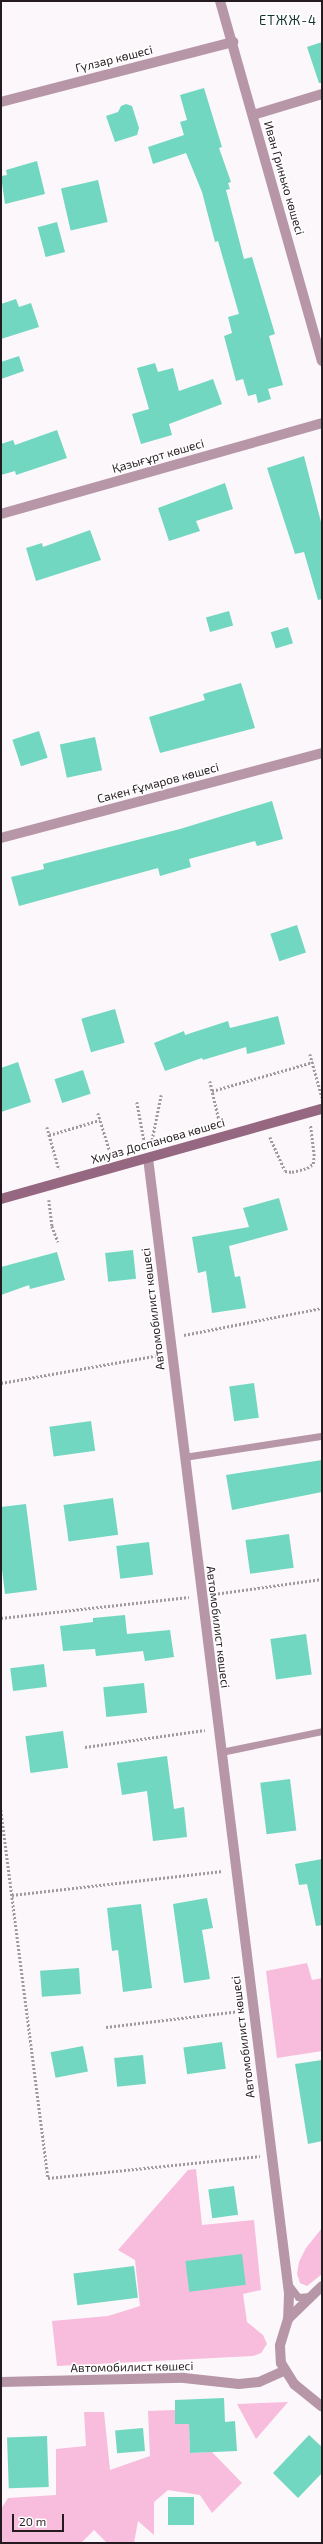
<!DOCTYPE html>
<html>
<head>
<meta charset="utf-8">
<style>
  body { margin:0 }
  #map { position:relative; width:323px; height:2544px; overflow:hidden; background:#fcf7fa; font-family:"Exo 2",sans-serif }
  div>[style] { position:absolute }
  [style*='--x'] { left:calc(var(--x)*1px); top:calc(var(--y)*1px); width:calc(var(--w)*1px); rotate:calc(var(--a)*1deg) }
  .green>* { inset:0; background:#f8bcdd }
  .building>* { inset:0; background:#71d7c0; transform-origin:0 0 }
  .path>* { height:2.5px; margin-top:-1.25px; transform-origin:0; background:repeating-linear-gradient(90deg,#a0999d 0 2px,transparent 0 4px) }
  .service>* { height:7px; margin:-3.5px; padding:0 3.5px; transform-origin:3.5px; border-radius:3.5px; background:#b796a8 }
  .minor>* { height:10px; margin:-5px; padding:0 5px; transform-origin:5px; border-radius:5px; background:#b796a8 }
  .tertiary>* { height:10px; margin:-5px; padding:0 5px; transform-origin:5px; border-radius:5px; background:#b796a8 }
  .secondary>* { height:10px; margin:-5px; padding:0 5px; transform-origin:5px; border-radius:5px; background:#966781 }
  span { translate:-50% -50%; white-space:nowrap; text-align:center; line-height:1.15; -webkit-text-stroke:3px #fff; paint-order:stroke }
  .street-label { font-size:12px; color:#241b20 }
  .neighbourhood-label { font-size:13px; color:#13332c; letter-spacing:1px }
  .frame { position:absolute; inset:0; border:2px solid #241b20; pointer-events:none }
  .scale { position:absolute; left:12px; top:2514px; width:52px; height:18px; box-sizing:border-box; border:2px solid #241b20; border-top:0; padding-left:5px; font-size:12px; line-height:14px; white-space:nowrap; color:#241b20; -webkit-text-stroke:3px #fff; paint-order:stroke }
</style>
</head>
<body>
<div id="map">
  <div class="green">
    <i style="clip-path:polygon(307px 1963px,312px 1980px,322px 1978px,322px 2051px,277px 2058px,266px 1971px)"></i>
    <i style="clip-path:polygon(196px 2169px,202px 2225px,254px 2220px,261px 2290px,243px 2294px,247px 2322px,263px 2335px,267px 2344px,261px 2353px,253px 2356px,57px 2366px,52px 2321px,108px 2316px,140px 2306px,135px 2260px,118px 2250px,188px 2170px)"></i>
    <i style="clip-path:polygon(322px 2228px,322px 2274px,307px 2286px,300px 2283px,297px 2274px,299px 2262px,306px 2248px)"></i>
    <i style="clip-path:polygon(288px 2402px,256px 2439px,237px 2404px)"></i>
    <i style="clip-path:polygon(175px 2410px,175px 2423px,189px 2424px,190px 2453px,212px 2452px,242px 2483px,212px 2513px,200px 2495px,168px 2490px,154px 2502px,154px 2535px,138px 2521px,134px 2543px,107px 2543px,94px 2530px,81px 2543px,1px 2543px,1px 2509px,8px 2498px,56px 2495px,56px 2449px,86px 2446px,84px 2412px,104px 2412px,110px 2470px,150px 2456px,148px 2411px)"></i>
  </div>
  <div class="building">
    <i style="clip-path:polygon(322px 42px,322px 83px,319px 83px,307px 47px)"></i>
    <i style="clip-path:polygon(204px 88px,222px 147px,219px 148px,231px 182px,228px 183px,230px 189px,226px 190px,244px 259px,252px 257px,275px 334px,269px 336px,283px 385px,268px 389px,271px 399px,258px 403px,256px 394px,248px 396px,243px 379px,236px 381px,224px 336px,232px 333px,228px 317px,239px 314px,218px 241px,215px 242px,202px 192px,186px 153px,153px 164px,148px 147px,184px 135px,180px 122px,187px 120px,180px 95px)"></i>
    <i style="clip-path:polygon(126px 104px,132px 106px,139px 128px,137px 135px,115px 142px,106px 116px,118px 112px,121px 106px)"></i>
    <i style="clip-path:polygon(37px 161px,45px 194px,5px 204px,1px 176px,7px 175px,6px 170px)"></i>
    <i style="left:98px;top:180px;width:43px;height:38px;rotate:77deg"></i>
    <i style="left:57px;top:222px;width:31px;height:20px;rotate:75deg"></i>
    <i style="clip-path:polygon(16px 299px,19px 307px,31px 303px,39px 327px,1px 339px,1px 304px)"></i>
    <i style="clip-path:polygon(19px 356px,24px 371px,1px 379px,1px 362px)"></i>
    <i style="clip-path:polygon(155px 363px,158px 372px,173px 368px,179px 391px,213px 379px,222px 404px,169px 424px,172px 435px,141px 444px,132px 414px,149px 409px,137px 368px)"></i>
    <i style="clip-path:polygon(57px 430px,67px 458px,16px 475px,15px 471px,1px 475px,1px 444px,13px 440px,15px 445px)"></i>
    <i style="clip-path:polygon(304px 456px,322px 526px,322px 599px,318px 600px,304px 552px,295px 554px,267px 468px)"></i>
    <i style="clip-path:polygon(225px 483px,233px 509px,196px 521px,200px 531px,169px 541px,158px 508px)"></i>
    <i style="clip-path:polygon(90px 530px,101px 560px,36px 581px,26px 548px,42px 543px,43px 547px)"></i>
    <i style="left:229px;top:611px;width:15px;height:24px;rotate:74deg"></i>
    <i style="left:288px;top:627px;width:17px;height:18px;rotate:73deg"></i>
    <i style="clip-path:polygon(241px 683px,255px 728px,160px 753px,149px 717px,205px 700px,203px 694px)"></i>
    <i style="left:39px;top:731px;width:28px;height:28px;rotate:72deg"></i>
    <i style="left:95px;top:737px;width:34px;height:36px;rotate:78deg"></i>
    <i style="clip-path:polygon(272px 801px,283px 839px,257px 846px,255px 841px,189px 859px,191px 867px,160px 876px,158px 868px,19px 906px,11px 877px,44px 869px,43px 864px,180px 829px)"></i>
    <i style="left:297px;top:925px;width:29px;height:28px;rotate:72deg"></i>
    <i style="left:115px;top:1009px;width:35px;height:35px;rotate:74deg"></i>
    <i style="clip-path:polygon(278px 1016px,285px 1044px,247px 1054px,246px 1047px,203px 1060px,202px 1058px,165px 1071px,154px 1043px,184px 1031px,185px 1035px,228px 1021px,230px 1028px)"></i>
    <i style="clip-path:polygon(18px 1062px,31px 1102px,1px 1112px,1px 1068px)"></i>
    <i style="left:83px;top:1070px;width:25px;height:30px;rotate:72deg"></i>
    <i style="clip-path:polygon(279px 1198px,288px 1230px,229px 1246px,235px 1277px,240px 1276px,246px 1308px,212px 1313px,206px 1271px,198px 1273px,192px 1237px,249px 1227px,243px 1208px)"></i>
    <i style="left:133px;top:1250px;width:29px;height:28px;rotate:84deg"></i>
    <i style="clip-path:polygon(57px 1252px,65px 1280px,30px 1289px,29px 1285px,1px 1295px,1px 1267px)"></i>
    <i style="left:254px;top:1383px;width:35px;height:25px;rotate:82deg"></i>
    <i style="left:91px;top:1421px;width:30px;height:42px;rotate:82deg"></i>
    <i style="clip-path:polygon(322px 1460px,322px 1492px,232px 1510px,226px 1475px)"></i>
    <i style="left:113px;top:1498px;width:37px;height:50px;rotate:82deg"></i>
    <i style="clip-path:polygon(26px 1504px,37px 1590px,5px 1594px,1px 1561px,1px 1507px)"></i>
    <i style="left:289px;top:1534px;width:34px;height:44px;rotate:82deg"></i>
    <i style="left:149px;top:1542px;width:33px;height:33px;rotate:83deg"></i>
    <i style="clip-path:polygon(125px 1615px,127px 1634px,170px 1630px,174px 1657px,145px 1661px,143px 1651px,96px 1656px,95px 1649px,63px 1651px,60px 1626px,93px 1622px,93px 1618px)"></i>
    <i style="left:306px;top:1634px;width:41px;height:36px;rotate:82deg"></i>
    <i style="left:44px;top:1664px;width:23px;height:34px;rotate:83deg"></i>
    <i style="left:144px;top:1683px;width:30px;height:41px;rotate:84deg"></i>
    <i style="left:63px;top:1731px;width:37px;height:38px;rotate:82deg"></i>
    <i style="clip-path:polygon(167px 1756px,174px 1809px,184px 1807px,187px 1837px,153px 1841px,147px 1791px,122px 1795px,117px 1763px)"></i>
    <i style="left:290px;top:1779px;width:52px;height:30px;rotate:83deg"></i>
    <i style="clip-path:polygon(322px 1859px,322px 1925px,316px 1926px,307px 1884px,299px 1885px,295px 1864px)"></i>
    <i style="clip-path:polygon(207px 1898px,213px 1928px,202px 1930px,210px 1979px,184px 1983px,173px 1904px)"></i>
    <i style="clip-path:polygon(141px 1904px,152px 1988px,123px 1992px,118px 1950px,112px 1951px,107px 1908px)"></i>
    <i style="left:79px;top:1968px;width:26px;height:39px;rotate:86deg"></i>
    <i style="left:222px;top:2042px;width:27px;height:39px;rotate:82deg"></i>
    <i style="left:83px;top:2046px;width:26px;height:33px;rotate:79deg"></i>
    <i style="left:143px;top:2055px;width:29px;height:29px;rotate:84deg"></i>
    <i style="clip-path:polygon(322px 2060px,322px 2141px,308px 2144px,295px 2064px)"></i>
    <i style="left:234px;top:2186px;width:29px;height:26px;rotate:82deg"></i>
    <i style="left:242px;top:2254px;width:31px;height:57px;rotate:83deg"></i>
    <i style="left:134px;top:2266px;width:32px;height:61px;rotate:83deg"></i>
    <i style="clip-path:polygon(224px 2398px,225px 2422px,235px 2421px,237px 2451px,190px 2453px,189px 2424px,175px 2424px,175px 2400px)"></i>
    <i style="left:143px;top:2428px;width:23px;height:28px;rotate:85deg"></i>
    <i style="clip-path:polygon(309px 2435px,322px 2447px,322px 2473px,298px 2498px,273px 2473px)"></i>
    <i style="left:47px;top:2436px;width:51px;height:40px;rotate:88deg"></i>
    <i style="left:194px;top:2497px;width:28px;height:26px;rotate:90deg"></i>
  </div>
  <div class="path">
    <i style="--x:310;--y:1054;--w:45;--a:74.4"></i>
    <i style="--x:210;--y:1081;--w:44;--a:76.9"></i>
    <i style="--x:212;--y:1091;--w:105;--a:-16"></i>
    <i style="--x:137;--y:1102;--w:44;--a:79.5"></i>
    <i style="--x:98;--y:1113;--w:44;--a:72.8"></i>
    <i style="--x:47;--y:1127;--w:44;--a:74.1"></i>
    <i style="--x:49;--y:1135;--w:53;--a:-16.4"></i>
    <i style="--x:270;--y:1137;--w:37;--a:66"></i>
    <i style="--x:285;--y:1171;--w:7;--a:8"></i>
    <i style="--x:292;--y:1172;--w:16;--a:-15"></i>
    <i style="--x:307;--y:1168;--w:7;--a:-34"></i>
    <i style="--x:313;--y:1164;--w:8;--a:-83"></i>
    <i style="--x:314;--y:1156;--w:31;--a:-97"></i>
    <i style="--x:151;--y:1144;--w:50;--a:-78.5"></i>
    <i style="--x:49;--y:1200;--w:26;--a:83"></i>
    <i style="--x:52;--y:1226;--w:17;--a:69"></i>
    <i style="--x:184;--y:1335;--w:141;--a:-11.1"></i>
    <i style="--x:1;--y:1383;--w:161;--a:-10"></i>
    <i style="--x:214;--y:1594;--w:109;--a:-7.9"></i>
    <i style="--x:1;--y:1618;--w:189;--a:-6.4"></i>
    <i style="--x:85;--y:1747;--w:121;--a:-8.1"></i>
    <i style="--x:1;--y:1810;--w:371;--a:82.7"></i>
    <i style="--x:48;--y:2178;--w:213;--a:-5.9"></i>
    <i style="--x:12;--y:1895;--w:212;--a:-6.5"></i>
    <i style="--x:106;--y:2027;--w:135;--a:-6.8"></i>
  </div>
  <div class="service">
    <i style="--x:184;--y:1457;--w:140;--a:-8.7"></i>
    <i style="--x:221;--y:1752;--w:103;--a:-11.7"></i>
    <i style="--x:289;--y:2285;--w:15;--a:53"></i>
    <i style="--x:298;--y:2297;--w:12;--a:-5"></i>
  </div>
  <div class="minor">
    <i style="--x:1;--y:102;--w:240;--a:-14.5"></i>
    <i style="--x:253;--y:115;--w:72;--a:-16.9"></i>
    <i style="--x:1;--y:514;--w:334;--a:-15.8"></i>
    <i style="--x:1;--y:838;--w:332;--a:-14.8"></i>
    <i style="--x:148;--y:1158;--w:1145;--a:82.92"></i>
    <i style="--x:289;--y:2294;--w:25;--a:92"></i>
    <i style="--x:288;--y:2319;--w:28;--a:107"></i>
    <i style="--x:280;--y:2346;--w:17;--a:87"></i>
    <i style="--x:281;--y:2363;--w:25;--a:58"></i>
    <i style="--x:294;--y:2384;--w:36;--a:39"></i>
    <i style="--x:288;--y:2319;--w:47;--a:-44.1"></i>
    <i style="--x:1;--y:2382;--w:183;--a:-1.3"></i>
    <i style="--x:184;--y:2378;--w:55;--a:6.2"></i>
    <i style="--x:239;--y:2384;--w:20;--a:-6"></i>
    <i style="--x:259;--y:2382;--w:27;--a:-24"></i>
  </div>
  <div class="tertiary">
    <i style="--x:220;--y:1;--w:374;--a:74.2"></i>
  </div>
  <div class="secondary">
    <i style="--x:1;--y:1199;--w:333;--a:-15.7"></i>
  </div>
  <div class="street-label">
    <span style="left:114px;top:59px;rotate:-14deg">Гүлзар көшесі</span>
    <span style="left:284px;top:178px;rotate:74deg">Иван Гринько көшесі</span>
    <span style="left:158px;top:456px;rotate:-16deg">Қазығұрт көшесі</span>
    <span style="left:158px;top:783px;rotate:-15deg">Сакен Ғұмаров көшесі</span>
    <span style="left:158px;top:1141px;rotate:-16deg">Хиуаз Доспанова көшесі</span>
    <span style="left:153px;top:1309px;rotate:-97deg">Автомобилист көшесі</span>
    <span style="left:218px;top:1627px;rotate:83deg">Автомобилист көшесі</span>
    <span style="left:243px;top:2037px;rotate:-97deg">Автомобилист көшесі</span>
    <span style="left:132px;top:2367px;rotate:-1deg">Автомобилист көшесі</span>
  </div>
  <div class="neighbourhood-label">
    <span style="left:288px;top:20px">ЕТЖЖ-4</span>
  </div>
  <div class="frame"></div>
  <div class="scale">20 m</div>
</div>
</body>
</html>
